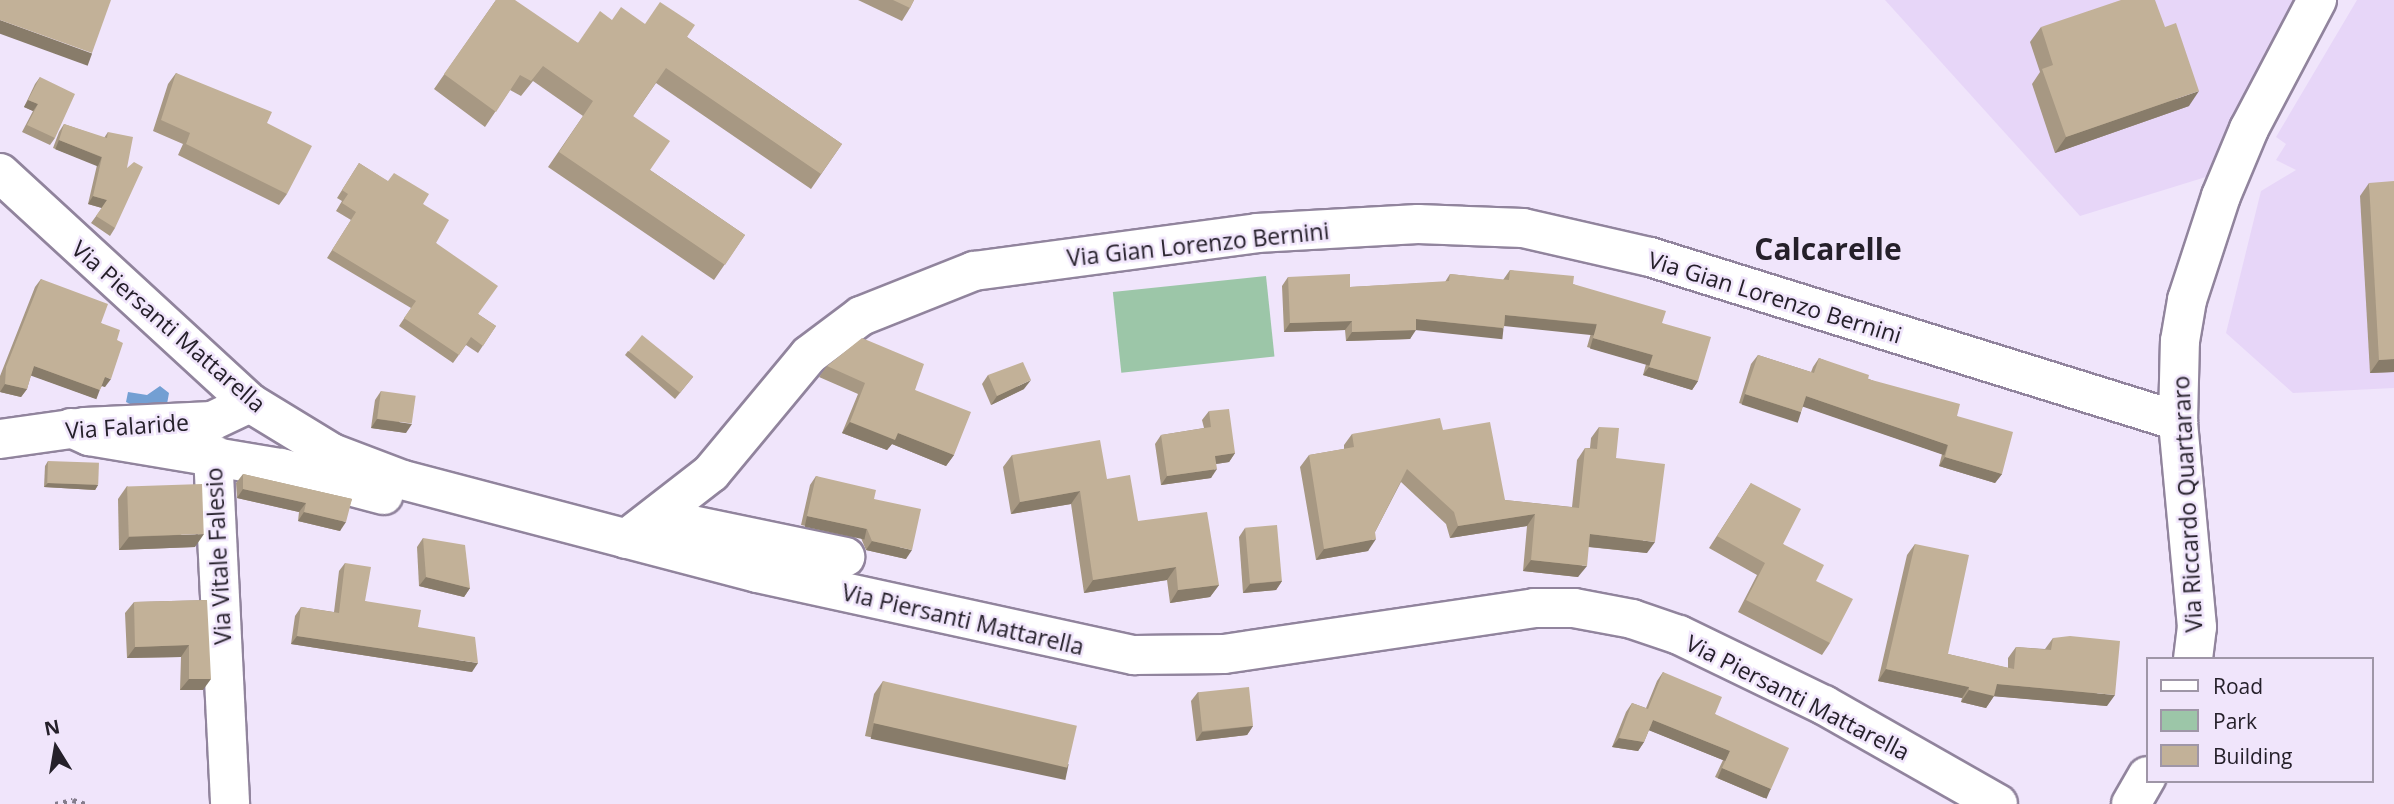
<!DOCTYPE html>
<html>
<head>
<meta charset="utf-8">
<style>
  body { margin:0 }
  #map { position:relative; width:2394px; height:804px; overflow:hidden; background:#f0e5fb; font-family:"Open Sans",sans-serif }
  div>[style] { position:absolute }
  [style*='--x'] { left:calc(var(--x)*1px); top:calc(var(--y)*1px); width:calc(var(--w)*1px); rotate:calc(var(--a)*1deg) }
  .built>* { inset:0; background:#e7d6f8 }
  .green>* { inset:0; background:#9cc6a8; transform-origin:0 0 }
  .water>* { inset:0; background:#739fd3 }
  .path>* { height:4.5px; margin-top:-2.25px; transform-origin:0; background:repeating-linear-gradient(90deg,#857d8d 0 3.5px,transparent 0 8.5px) }
  .roads { filter:drop-shadow(2px 0 #91849d) drop-shadow(-2px 0 #91849d) drop-shadow(0 2px #91849d) drop-shadow(0 -2px #91849d) }
  .minor>* { height:38px; margin:-19px; padding:0 19px; transform-origin:19px; border-radius:19px; background:#fff }
  .wall>* { inset:0; background:#a79883 }
  .shaded-wall>* { inset:0; background:#887c6a; transform-origin:0 0 }
  .building>* { inset:0; background:#c2b198; transform-origin:0 0 }
  span { translate:-50% -50%; white-space:nowrap; text-align:center; line-height:1.15; -webkit-text-stroke:5px #f0e5fb; paint-order:stroke }
  .street-label { font-size:23px; color:#25202a }
  .district-label { font-size:30px; color:#25202a; font-weight:700 }
  .legend { position:absolute; left:2146px; top:657px; width:228px; height:126px; box-sizing:border-box; background:#f0e5fb; border:2px solid #9f96a7; margin:0; padding:9px 12px; list-style:none; font-size:21px; color:#25202a }
  .legend li { display:flex; align-items:center; gap:14px; height:35px }
  .legend b { width:35px; border:2px solid #9f96a7 }
  .north { position:absolute; left:21px; top:713px; width:70px; height:70px; -webkit-text-stroke:5px #f0e5fb; paint-order:stroke; rotate:349deg; font-size:19px; font-weight:700; line-height:28px; text-align:center; color:#25202a }
  .north::after { content:''; display:block; margin:auto; width:24px; height:32px; background:#25202a; clip-path:polygon(50% 0,100% 100%,50% 72%,0 100%) }
</style>
</head>
<body>
<div id="map">
  <div class="built">
    <i style="clip-path:polygon(1885px 0,2308px 0,2209px 176px,2080px 216px)"></i>
    <i style="clip-path:polygon(2357px 0,2394px 0,2394px 388px,2293px 393px,2226px 333px,2261px 191px,2296px 170px,2276px 160px,2286px 144px,2276px 137px)"></i>
  </div>
  <div class="green">
    <i style="left:1266px;top:276px;width:81px;height:154px;rotate:84deg"></i>
  </div>
  <div class="water">
    <i style="clip-path:polygon(160px 386px,169px 393px,167px 404px,134px 406px,126px 402px,128px 392px,147px 395px)"></i>
  </div>
  <div class="path">
    <i style="--x:55;--y:804;--w:18;--a:-13"></i>
    <i style="--x:73;--y:800;--w:14;--a:17"></i>
  </div>
  <div class="roads">
    <div class="minor">
      <i style="--x:0;--y:173;--w:340;--a:42.6"></i>
      <i style="--x:250;--y:403;--w:96;--a:31.4"></i>
      <i style="--x:332;--y:453;--w:76;--a:20.8"></i>
      <i style="--x:403;--y:480;--w:366;--a:14.7"></i>
      <i style="--x:757;--y:573;--w:386;--a:12.3"></i>
      <i style="--x:1134;--y:655;--w:90;--a:-0.6"></i>
      <i style="--x:1224;--y:654;--w:313;--a:-8.4"></i>
      <i style="--x:1534;--y:608;--w:40;--a:0"></i>
      <i style="--x:1574;--y:608;--w:59;--a:10.7"></i>
      <i style="--x:1632;--y:619;--w:50;--a:18.8"></i>
      <i style="--x:1679;--y:635;--w:161;--a:25.8"></i>
      <i style="--x:1824;--y:705;--w:200;--a:29.6"></i>
      <i style="--x:71;--y:428;--w:20;--a:24"></i>
      <i style="--x:89;--y:436;--w:195;--a:9.5"></i>
      <i style="--x:281;--y:468;--w:106;--a:14.8"></i>
      <i style="--x:0;--y:439;--w:86;--a:-8"></i>
      <i style="--x:85;--y:427;--w:127;--a:-2.7"></i>
      <i style="--x:212;--y:421;--w:42;--a:-25.3"></i>
      <i style="--x:213;--y:454;--w:350;--a:87.2"></i>
      <i style="--x:663;--y:511;--w:19;--a:36"></i>
      <i style="--x:678;--y:522;--w:171;--a:11.8"></i>
      <i style="--x:626;--y:539;--w:108;--a:-37.8"></i>
      <i style="--x:711;--y:473;--w:153;--a:-50.3"></i>
      <i style="--x:809;--y:355;--w:65;--a:-36.9"></i>
      <i style="--x:861;--y:316;--w:122;--a:-21.7"></i>
      <i style="--x:974;--y:271;--w:286;--a:-7.6"></i>
      <i style="--x:1257;--y:233;--w:161;--a:-3.2"></i>
      <i style="--x:1418;--y:224;--w:105;--a:2.2"></i>
      <i style="--x:1523;--y:228;--w:130;--a:12.9"></i>
      <i style="--x:1650;--y:257;--w:553;--a:17.26"></i>
      <i style="--x:2193;--y:659;--w:32;--a:-83"></i>
      <i style="--x:2197;--y:627;--w:207;--a:-95.3"></i>
      <i style="--x:2178;--y:421;--w:80;--a:-88.6"></i>
      <i style="--x:2180;--y:341;--w:42;--a:-80.3"></i>
      <i style="--x:2187;--y:300;--w:109;--a:-71.9"></i>
      <i style="--x:2221;--y:196;--w:73;--a:-67.3"></i>
      <i style="--x:2249;--y:129;--w:146;--a:-62.2"></i>
      <i style="--x:2131;--y:804;--w:32;--a:-60"></i>
    </div>
  </div>
  <div class="wall">
    <i style="clip-path:polygon(496px 0,578px 43px,612px 20px,645px 24px,687px 37px,842px 144px,811px 189px,656px 83px,633px 116px,650px 170px,745px 235px,714px 280px,548px 167px,583px 116px,533px 81px,521px 96px,510px 90px,485px 127px,434px 89px)"></i>
    <i style="clip-path:polygon(858px 0,914px 0,910px 8px,902px 21px)"></i>
    <i style="clip-path:polygon(2041px 27px,2189px 106px,2055px 153px,2032px 84px,2040px 72px,2030px 42px)"></i>
    <i style="clip-path:polygon(176px 73px,267px 123px,287px 194px,279px 205px,178px 155px,183px 144px,153px 131px,168px 84px)"></i>
    <i style="clip-path:polygon(40px 77px,55px 138px,50px 145px,22px 132px,33px 111px,24px 107px,35px 84px)"></i>
    <i style="clip-path:polygon(64px 124px,104px 138px,108px 132px,115px 228px,110px 236px,91px 223px,102px 208px,88px 204px,97px 165px,53px 148px,59px 132px)"></i>
    <i style="clip-path:polygon(359px 163px,423px 204px,436px 243px,478px 314px,496px 326px,478px 353px,466px 345px,453px 363px,399px 326px,411px 308px,327px 258px,351px 220px,336px 211px,342px 201px,337px 198px)"></i>
    <i style="clip-path:polygon(2369px 183px,2394px 372px,2370px 373px,2360px 196px)"></i>
    <i style="clip-path:polygon(1510px 270px,1573px 284px,1662px 323px,1698px 381px,1692px 390px,1643px 375px,1646px 364px,1587px 347px,1591px 333px,1504px 325px,1498px 337px,1416px 328px,1410px 339px,1346px 341px,1345px 330px,1284px 332px,1282px 286px,1288px 277px,1350px 287px,1445px 282px,1450px 274px,1503px 280px)"></i>
    <i style="clip-path:polygon(41px 279px,101px 323px,117px 340px,105px 387px,102px 386px,94px 398px,31px 375px,27px 389px,21px 397px,0 392px,0 376px,35px 287px)"></i>
    <i style="clip-path:polygon(628px 351px,693px 377px,675px 399px,625px 355px)"></i>
    <i style="clip-path:polygon(1758px 355px,1811px 372px,1813px 367px,1819px 358px,1957px 416px,2002px 474px,1995px 483px,1939px 466px,1942px 454px,1803px 406px,1801px 412px,1795px 421px,1739px 403px,1751px 364px)"></i>
    <i style="clip-path:polygon(827px 366px,915px 390px,954px 455px,946px 466px,892px 444px,887px 450px,842px 433px,858px 394px,819px 377px)"></i>
    <i style="clip-path:polygon(988px 375px,1024px 389px,991px 405px,982px 384px)"></i>
    <i style="clip-path:polygon(381px 391px,406px 433px,371px 428px,375px 400px)"></i>
    <i style="clip-path:polygon(1209px 411px,1235px 453px,1229px 462px,1216px 464px,1211px 478px,1161px 485px,1155px 444px,1161px 435px,1204px 428px,1202px 420px)"></i>
    <i style="clip-path:polygon(1599px 427px,1616px 458px,1647px 553px,1588px 547px,1578px 577px,1523px 571px,1527px 526px,1450px 538px,1446px 524px,1401px 482px,1375px 532px,1368px 551px,1316px 560px,1300px 467px,1309px 455px,1344px 449px,1344px 445px,1352px 434px,1443px 430px,1505px 500px,1572px 507px,1577px 460px,1585px 448px,1590px 448px,1591px 438px)"></i>
    <i style="clip-path:polygon(1012px 455px,1107px 479px,1138px 521px,1219px 585px,1210px 597px,1170px 603px,1167px 580px,1084px 593px,1071px 504px,1011px 514px,1003px 467px)"></i>
    <i style="clip-path:polygon(48px 461px,98px 485px,95px 490px,44px 487px,45px 466px)"></i>
    <i style="clip-path:polygon(243px 474px,352px 499px,340px 531px,298px 521px,299px 512px,237px 498px,236px 483px)"></i>
    <i style="clip-path:polygon(816px 476px,874px 499px,906px 559px,866px 550px,861px 538px,801px 525px,810px 485px)"></i>
    <i style="clip-path:polygon(1751px 483px,1783px 544px,1816px 581px,1830px 643px,1822px 655px,1738px 612px,1757px 575px,1709px 548px)"></i>
    <i style="clip-path:polygon(127px 486px,195px 547px,119px 550px,118px 499px)"></i>
    <i style="clip-path:polygon(1245px 528px,1282px 581px,1276px 590px,1243px 593px,1239px 537px)"></i>
    <i style="clip-path:polygon(423px 538px,470px 588px,464px 597px,419px 586px,417px 547px)"></i>
    <i style="clip-path:polygon(1915px 544px,1948px 654px,2008px 668px,2008px 658px,2016px 647px,2045px 649px,2053px 638px,2107px 706px,1994px 696px,1986px 708px,1961px 702px,1962px 698px,1878px 681px,1907px 555px)"></i>
    <i style="clip-path:polygon(345px 563px,365px 601px,418px 627px,472px 672px,291px 644px,295px 616px,301px 607px,334px 612px,339px 571px)"></i>
    <i style="clip-path:polygon(207px 600px,203px 690px,180px 690px,181px 657px,127px 658px,125px 613px,134px 602px)"></i>
    <i style="clip-path:polygon(1663px 672px,1715px 714px,1771px 789px,1764px 798px,1715px 777px,1723px 760px,1649px 730px,1644px 742px,1638px 751px,1612px 747px,1626px 712px,1632px 703px,1646px 708px,1657px 681px)"></i>
    <i style="clip-path:polygon(883px 681px,1060px 777px,865px 736px,874px 694px)"></i>
    <i style="clip-path:polygon(1198px 692px,1253px 726px,1247px 735px,1196px 741px,1191px 701px)"></i>
  </div>
  <div class="shaded-wall">
    <i style="left:0;top:20px;width:98px;height:13px;rotate:20deg"></i>
    <i style="clip-path:polygon(2199px 91px,2189px 106px,2055px 153px,2066px 137px)"></i>
    <i style="clip-path:polygon(28px 100px,38px 104px,33px 111px,24px 107px)"></i>
    <i style="left:59px;top:140px;width:46px;height:10px;rotate:22deg"></i>
    <i style="clip-path:polygon(93px 196px,107px 200px,102px 208px,88px 204px)"></i>
    <i style="left:1505px;top:315px;width:92px;height:11px;rotate:6deg"></i>
    <i style="left:1416px;top:319px;width:88px;height:11px;rotate:6deg"></i>
    <i style="clip-path:polygon(1352px 321px,1345px 330px,1284px 332px,1290px 323px)"></i>
    <i style="clip-path:polygon(1416px 330px,1410px 339px,1346px 341px,1352px 332px)"></i>
    <i style="left:1593px;top:338px;width:62px;height:11px;rotate:16deg"></i>
    <i style="clip-path:polygon(2394px 359px,2394px 372px,2370px 373px,2379px 360px)"></i>
    <i style="left:34px;top:366px;width:70px;height:10px;rotate:20deg"></i>
    <i style="clip-path:polygon(1649px 367px,1698px 381px,1692px 390px,1643px 375px)"></i>
    <i style="clip-path:polygon(105px 377px,111px 379px,105px 387px,99px 385px)"></i>
    <i style="clip-path:polygon(1031px 380px,1024px 389px,991px 405px,997px 396px)"></i>
    <i style="clip-path:polygon(5px 384px,27px 389px,21px 397px,0 392px)"></i>
    <i style="left:1745px;top:394px;width:59px;height:11px;rotate:18deg"></i>
    <i style="left:1806px;top:396px;width:150px;height:11px;rotate:19deg"></i>
    <i style="clip-path:polygon(377px 419px,412px 424px,406px 433px,371px 428px)"></i>
    <i style="clip-path:polygon(850px 422px,898px 433px,954px 455px,946px 466px,892px 444px,887px 450px,842px 433px)"></i>
    <i style="clip-path:polygon(1235px 453px,1229px 462px,1209px 465px,1215px 456px)"></i>
    <i style="clip-path:polygon(1945px 457px,2002px 474px,1995px 483px,1939px 466px)"></i>
    <i style="clip-path:polygon(1217px 469px,1211px 478px,1161px 485px,1167px 476px)"></i>
    <i style="clip-path:polygon(48px 483px,98px 485px,95px 490px,44px 487px)"></i>
    <i style="clip-path:polygon(243px 489px,306px 503px,299px 512px,237px 498px)"></i>
    <i style="clip-path:polygon(1080px 491px,1071px 504px,1011px 514px,1020px 502px)"></i>
    <i style="clip-path:polygon(304px 512px,346px 522px,340px 531px,298px 521px)"></i>
    <i style="clip-path:polygon(1535px 514px,1527px 526px,1450px 538px,1458px 526px)"></i>
    <i style="left:807px;top:516px;width:61px;height:11px;rotate:12deg"></i>
    <i style="clip-path:polygon(204px 534px,195px 547px,119px 550px,129px 537px)"></i>
    <i style="clip-path:polygon(1590px 534px,1655px 542px,1647px 553px,1581px 546px)"></i>
    <i style="clip-path:polygon(1376px 539px,1368px 551px,1316px 560px,1324px 549px)"></i>
    <i style="clip-path:polygon(872px 541px,912px 550px,906px 559px,866px 550px)"></i>
    <i style="clip-path:polygon(1531px 560px,1587px 566px,1578px 577px,1523px 571px)"></i>
    <i style="clip-path:polygon(1176px 567px,1167px 580px,1084px 593px,1093px 580px)"></i>
    <i style="clip-path:polygon(426px 577px,470px 588px,464px 597px,419px 586px)"></i>
    <i style="clip-path:polygon(1282px 581px,1276px 590px,1243px 593px,1250px 584px)"></i>
    <i style="clip-path:polygon(1219px 585px,1210px 597px,1170px 603px,1178px 590px)"></i>
    <i style="clip-path:polygon(297px 636px,478px 663px,472px 672px,291px 644px)"></i>
    <i style="clip-path:polygon(189px 645px,181px 657px,127px 658px,135px 647px)"></i>
    <i style="clip-path:polygon(1886px 669px,1969px 687px,1962px 698px,1878px 681px)"></i>
    <i style="clip-path:polygon(189px 679px,211px 679px,203px 690px,180px 690px)"></i>
    <i style="clip-path:polygon(1997px 684px,2115px 695px,2107px 706px,1991px 696px,1994px 696px,1986px 708px,1961px 702px,1969px 690px)"></i>
    <i style="left:1653px;top:720px;width:83px;height:11px;rotate:22deg"></i>
    <i style="left:874px;top:723px;width:199px;height:16px;rotate:12deg"></i>
    <i style="clip-path:polygon(1253px 726px,1247px 735px,1196px 741px,1202px 732px)"></i>
    <i style="clip-path:polygon(1619px 738px,1644px 742px,1638px 751px,1612px 747px)"></i>
    <i style="left:1722px;top:768px;width:53px;height:11px;rotate:23deg"></i>
  </div>
  <div class="building">
    <i style="clip-path:polygon(0 0,111px 0,92px 53px,0 20px)"></i>
    <i style="clip-path:polygon(496px 0,515px 0,578px 43px,600px 11px,612px 20px,621px 7px,645px 24px,660px 2px,695px 25px,687px 37px,842px 144px,821px 174px,666px 68px,633px 116px,670px 141px,650px 170px,745px 235px,725px 265px,559px 152px,593px 101px,543px 66px,531px 81px,520px 75px,496px 112px,444px 74px)"></i>
    <i style="clip-path:polygon(893px 0,914px 0,910px 8px)"></i>
    <i style="clip-path:polygon(2121px 0,2155px 0,2165px 27px,2176px 23px,2199px 91px,2066px 137px,2042px 69px,2053px 65px,2041px 27px)"></i>
    <i style="clip-path:polygon(176px 73px,272px 112px,267px 123px,312px 146px,287px 194px,186px 144px,190px 133px,161px 120px)"></i>
    <i style="clip-path:polygon(40px 77px,75px 94px,55px 138px,27px 125px,38px 104px,28px 100px)"></i>
    <i style="clip-path:polygon(64px 124px,107px 138px,108px 132px,133px 137px,127px 168px,134px 162px,143px 167px,115px 228px,96px 216px,107px 200px,93px 196px,102px 157px,59px 140px)"></i>
    <i style="clip-path:polygon(359px 163px,388px 181px,394px 173px,429px 194px,423px 204px,449px 220px,436px 243px,498px 286px,478px 314px,496px 326px,483px 346px,471px 337px,459px 355px,404px 318px,416px 301px,332px 250px,356px 212px,342px 203px,348px 194px,342px 190px)"></i>
    <i style="clip-path:polygon(2394px 181px,2394px 359px,2379px 360px,2369px 183px)"></i>
    <i style="clip-path:polygon(1510px 270px,1574px 276px,1573px 284px,1666px 311px,1662px 323px,1711px 337px,1698px 381px,1649px 367px,1653px 355px,1593px 338px,1597px 324px,1505px 315px,1504px 328px,1416px 319px,1416px 330px,1352px 332px,1352px 321px,1290px 323px,1288px 277px,1350px 274px,1350px 287px,1449px 281px,1450px 274px,1509px 280px)"></i>
    <i style="clip-path:polygon(41px 279px,108px 304px,101px 323px,120px 330px,117px 340px,123px 343px,111px 379px,105px 377px,100px 390px,34px 366px,27px 389px,5px 384px,6px 367px)"></i>
    <i style="left:642px;top:335px;width:66px;height:21px;rotate:39deg"></i>
    <i style="clip-path:polygon(862px 338px,924px 364px,915px 390px,971px 412px,954px 455px,898px 433px,895px 440px,850px 422px,865px 383px,827px 366px)"></i>
    <i style="clip-path:polygon(1758px 355px,1814px 373px,1819px 358px,1869px 375px,1868px 379px,1960px 404px,1957px 416px,2013px 432px,2002px 474px,1945px 457px,1948px 445px,1806px 396px,1801px 412px,1745px 394px)"></i>
    <i style="clip-path:polygon(1023px 362px,1031px 380px,997px 396px,988px 375px)"></i>
    <i style="left:381px;top:391px;width:35px;height:28px;rotate:8deg"></i>
    <i style="clip-path:polygon(1229px 409px,1235px 453px,1215px 456px,1217px 469px,1167px 476px,1161px 435px,1211px 427px,1209px 411px)"></i>
    <i style="clip-path:polygon(1440px 418px,1443px 430px,1490px 422px,1505px 500px,1579px 508px,1585px 448px,1597px 449px,1599px 427px,1619px 428px,1616px 458px,1665px 464px,1655px 542px,1590px 534px,1587px 566px,1531px 560px,1535px 514px,1458px 526px,1454px 512px,1407px 469px,1375px 532px,1376px 539px,1324px 549px,1309px 455px,1354px 447px,1352px 434px)"></i>
    <i style="clip-path:polygon(1100px 440px,1107px 479px,1130px 475px,1138px 521px,1207px 512px,1219px 585px,1178px 590px,1176px 567px,1093px 580px,1080px 491px,1020px 502px,1012px 455px)"></i>
    <i style="left:48px;top:461px;width:51px;height:22px;rotate:2deg"></i>
    <i style="clip-path:polygon(243px 474px,352px 499px,346px 522px,304px 512px,306px 503px,243px 489px)"></i>
    <i style="clip-path:polygon(816px 476px,876px 490px,874px 499px,921px 509px,912px 550px,872px 541px,867px 529px,807px 516px)"></i>
    <i style="clip-path:polygon(1751px 483px,1801px 509px,1783px 544px,1824px 565px,1816px 581px,1853px 599px,1830px 643px,1746px 600px,1765px 563px,1717px 536px)"></i>
    <i style="left:202px;top:484px;width:50px;height:75px;rotate:88deg"></i>
    <i style="left:1277px;top:525px;width:56px;height:32px;rotate:85deg"></i>
    <i style="clip-path:polygon(423px 538px,465px 545px,470px 588px,426px 577px)"></i>
    <i style="clip-path:polygon(1915px 544px,1969px 555px,1948px 654px,2014px 669px,2016px 647px,2051px 650px,2053px 638px,2070px 636px,2120px 641px,2115px 695px,1997px 684px,1994px 696px,1969px 690px,1969px 687px,1886px 669px)"></i>
    <i style="clip-path:polygon(345px 563px,371px 567px,365px 601px,421px 610px,418px 627px,475px 637px,478px 663px,297px 636px,301px 607px,339px 613px)"></i>
    <i style="clip-path:polygon(207px 600px,211px 679px,189px 679px,189px 645px,135px 647px,134px 602px)"></i>
    <i style="clip-path:polygon(1663px 672px,1722px 697px,1715px 714px,1789px 748px,1771px 789px,1722px 768px,1730px 751px,1653px 720px,1644px 742px,1619px 738px,1632px 703px,1648px 709px)"></i>
    <i style="left:883px;top:681px;width:199px;height:43px;rotate:13deg"></i>
    <i style="left:1249px;top:687px;width:39px;height:51px;rotate:84deg"></i>
  </div>
  <div class="street-label">
    <span style="left:1198px;top:244px;rotate:-6deg">Via Gian Lorenzo Bernini</span>
    <span style="left:1775px;top:297px;rotate:17deg">Via Gian Lorenzo Bernini</span>
    <span style="left:169px;top:326px;rotate:41deg">Via Piersanti Mattarella</span>
    <span style="left:127px;top:426px;rotate:-4deg">Via Falaride</span>
    <span style="left:2187px;top:504px;rotate:-93deg">Via Riccardo Quartararo</span>
    <span style="left:218px;top:556px;rotate:-93deg">Via Vitale Falesio</span>
    <span style="left:963px;top:619px;rotate:13deg">Via Piersanti Mattarella</span>
    <span style="left:1798px;top:697px;rotate:27deg">Via Piersanti Mattarella</span>
  </div>
  <div class="district-label">
    <span style="left:1828px;top:249px">Calcarelle</span>
  </div>
  <ul class="legend">
  <li><b style="height:9px;background:#fff"></b>Road</li>
  <li><b style="height:19px;background:#9cc6a8"></b>Park</li>
  <li><b style="height:19px;background:#c2b198"></b>Building</li>
  </ul>
  <div class="north">N</div>
</div>
</body>
</html>
